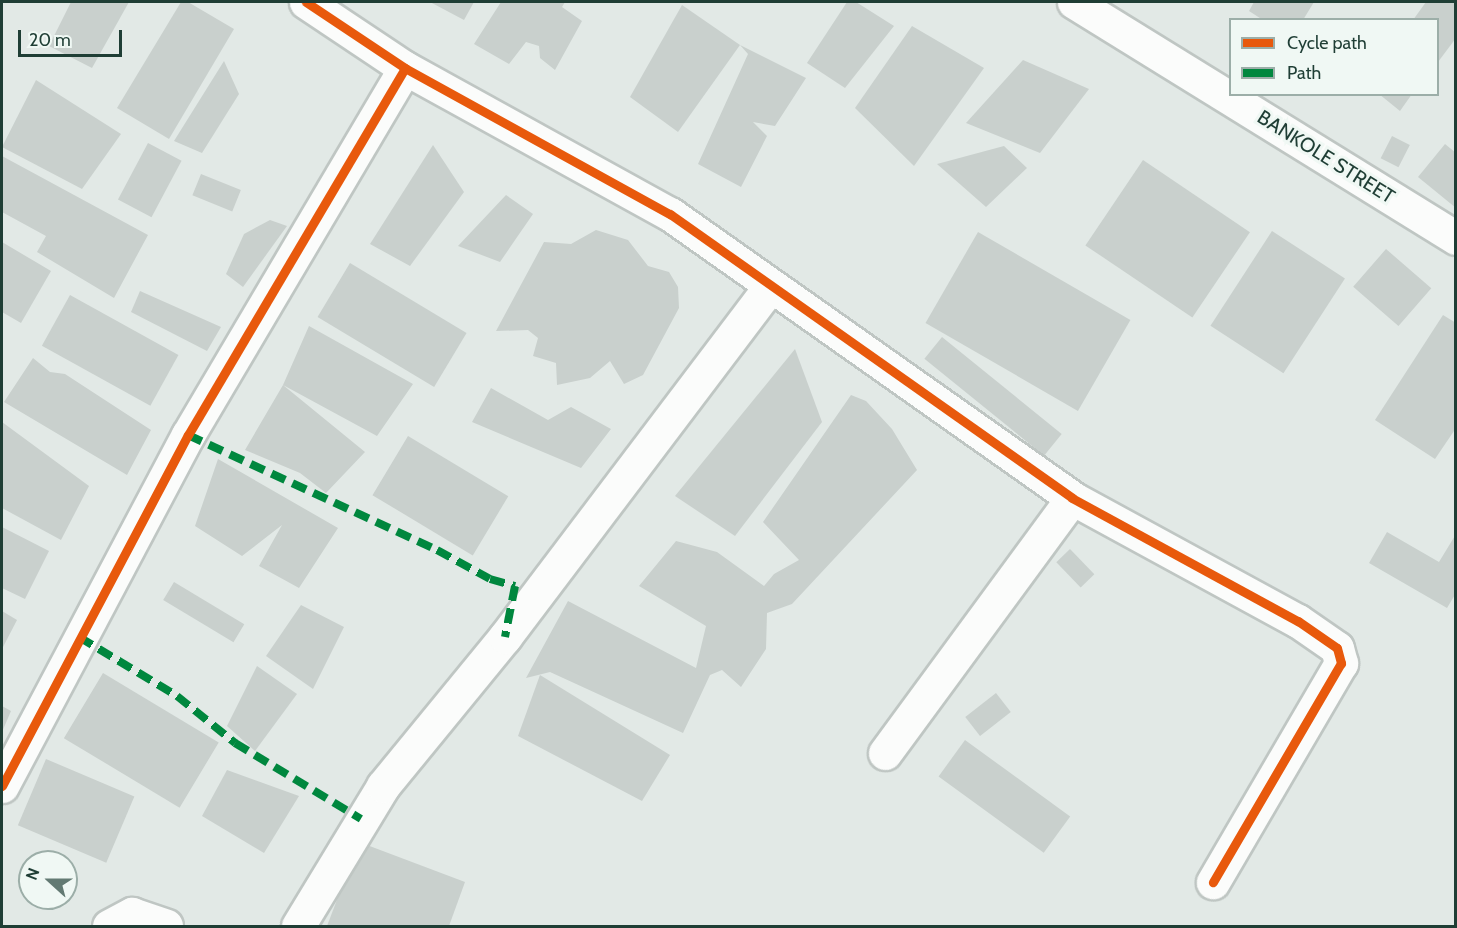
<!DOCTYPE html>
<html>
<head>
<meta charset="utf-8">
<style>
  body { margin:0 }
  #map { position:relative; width:1457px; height:928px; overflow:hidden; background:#e2e9e6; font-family:Cabin,sans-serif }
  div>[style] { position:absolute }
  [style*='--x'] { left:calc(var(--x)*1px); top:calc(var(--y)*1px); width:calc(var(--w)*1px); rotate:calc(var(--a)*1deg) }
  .building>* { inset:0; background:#c9d0cd; transform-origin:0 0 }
  .roads { filter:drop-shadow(2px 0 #bfc6c3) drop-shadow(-2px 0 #bfc6c3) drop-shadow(0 2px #bfc6c3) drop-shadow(0 -2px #bfc6c3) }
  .minor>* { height:33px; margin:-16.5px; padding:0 16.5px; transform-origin:16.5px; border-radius:16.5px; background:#fbfcfb }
  .quiet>* { height:8px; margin-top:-4px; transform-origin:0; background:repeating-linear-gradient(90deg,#00873e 0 15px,transparent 0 23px) }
  .cycleway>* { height:9px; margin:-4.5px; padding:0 4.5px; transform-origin:4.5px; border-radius:4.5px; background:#e8590c }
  span { translate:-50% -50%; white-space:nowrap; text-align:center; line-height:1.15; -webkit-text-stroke:6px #f0f8f4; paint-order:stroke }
  .street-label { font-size:20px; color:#1f3e35 }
  .frame { position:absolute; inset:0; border:3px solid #1f3e35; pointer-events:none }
  .legend { position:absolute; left:1229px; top:18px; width:210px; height:78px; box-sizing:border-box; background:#f0f8f4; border:2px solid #9caea8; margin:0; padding:8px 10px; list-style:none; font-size:18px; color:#1f3e35 }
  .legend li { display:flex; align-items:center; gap:12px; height:30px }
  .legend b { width:30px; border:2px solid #9caea8 }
  .north { position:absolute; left:18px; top:850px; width:60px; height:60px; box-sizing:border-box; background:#f0f8f4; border:2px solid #9caea8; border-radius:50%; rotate:291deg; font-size:16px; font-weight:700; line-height:24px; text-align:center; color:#1f3e35 }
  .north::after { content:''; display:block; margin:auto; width:21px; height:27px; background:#637a73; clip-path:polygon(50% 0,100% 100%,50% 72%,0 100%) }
  .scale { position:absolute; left:18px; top:30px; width:104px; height:27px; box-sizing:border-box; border:3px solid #1f3e35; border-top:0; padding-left:8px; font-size:18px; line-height:21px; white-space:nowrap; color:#1f3e35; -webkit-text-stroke:4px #f0f8f4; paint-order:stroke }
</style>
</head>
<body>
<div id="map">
  <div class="building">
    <i style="clip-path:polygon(71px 2px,129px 2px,92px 68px,49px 46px)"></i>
    <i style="clip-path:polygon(181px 2px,188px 2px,234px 29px,169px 139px,117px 108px)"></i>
    <i style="clip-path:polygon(430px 2px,474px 2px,464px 20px)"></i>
    <i style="clip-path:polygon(501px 2px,565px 2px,562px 7px,582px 21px,555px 70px,540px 58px,539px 46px,526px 42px,509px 64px,474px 44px)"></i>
    <i style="clip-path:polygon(847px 2px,856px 2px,894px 26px,845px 88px,807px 63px)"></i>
    <i style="clip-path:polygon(1254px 2px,1314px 2px,1303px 20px,1263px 20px,1249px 11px)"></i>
    <i style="clip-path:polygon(1426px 2px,1456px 3px,1456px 38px,1438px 62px,1438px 20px,1413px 20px)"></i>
    <i style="clip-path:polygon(682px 5px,740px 45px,678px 132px,630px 97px)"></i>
    <i style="clip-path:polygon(912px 26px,984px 68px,914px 166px,855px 108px)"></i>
    <i style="clip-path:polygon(740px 45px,806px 78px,775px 126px,753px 122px,767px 136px,741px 187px,698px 164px,748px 54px)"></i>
    <i style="clip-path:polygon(1023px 60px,1089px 89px,1040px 153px,966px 123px)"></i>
    <i style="clip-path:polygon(224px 61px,239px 94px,202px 153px,174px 141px)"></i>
    <i style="clip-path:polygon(36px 80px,121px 134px,82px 189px,2px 147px)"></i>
    <i style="clip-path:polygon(1379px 94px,1412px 94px,1400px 111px)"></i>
    <i style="left:1392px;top:136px;width:20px;height:25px;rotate:27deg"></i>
    <i style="left:148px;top:143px;width:38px;height:64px;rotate:28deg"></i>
    <i style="clip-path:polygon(1445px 144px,1456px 153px,1456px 208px,1418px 177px)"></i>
    <i style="clip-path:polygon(433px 145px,464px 192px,410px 266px,370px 244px)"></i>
    <i style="clip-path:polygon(1004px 146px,1027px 168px,986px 207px,937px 164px)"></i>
    <i style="clip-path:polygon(2px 156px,148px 235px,114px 298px,37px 252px,46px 236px,2px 212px)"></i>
    <i style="left:1143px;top:160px;width:129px;height:103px;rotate:34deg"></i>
    <i style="left:201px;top:174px;width:43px;height:23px;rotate:22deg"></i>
    <i style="clip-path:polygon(506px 195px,533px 214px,500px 262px,458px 246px)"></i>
    <i style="clip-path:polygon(270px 220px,287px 226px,243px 287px,226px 274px,244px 234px)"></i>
    <i style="clip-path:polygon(596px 230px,628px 240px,648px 266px,669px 272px,678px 287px,679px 308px,643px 375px,624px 384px,610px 361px,590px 378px,557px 385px,556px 363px,533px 356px,538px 338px,528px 330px,496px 331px,544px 242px,571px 244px)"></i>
    <i style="left:1272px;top:231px;width:87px;height:113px;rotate:33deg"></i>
    <i style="left:978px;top:232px;width:176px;height:105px;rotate:30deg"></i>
    <i style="clip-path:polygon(2px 242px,51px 271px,21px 323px,2px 312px)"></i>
    <i style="left:1386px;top:249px;width:60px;height:50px;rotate:41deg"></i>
    <i style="left:350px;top:263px;width:136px;height:63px;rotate:31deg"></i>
    <i style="clip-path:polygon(140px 291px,221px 327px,207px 351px,131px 312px)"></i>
    <i style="left:70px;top:295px;width:124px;height:58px;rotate:29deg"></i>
    <i style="clip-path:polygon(1443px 315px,1456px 323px,1456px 428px,1435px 459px,1375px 420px)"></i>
    <i style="clip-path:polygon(309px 326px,413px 384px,377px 436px,283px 385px,365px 452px,326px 493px,300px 473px,245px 450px,283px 385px)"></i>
    <i style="left:942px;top:337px;width:154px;height:28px;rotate:39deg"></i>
    <i style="clip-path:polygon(795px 349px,822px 422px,735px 536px,675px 496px)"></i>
    <i style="clip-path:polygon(33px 358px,50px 372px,65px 374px,151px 430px,127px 475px,4px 402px)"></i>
    <i style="clip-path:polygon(491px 388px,548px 420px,571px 407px,611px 429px,581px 468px,472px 422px)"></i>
    <i style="clip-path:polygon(851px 395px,866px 401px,892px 429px,917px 470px,792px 604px,767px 613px,766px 649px,741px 687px,722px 670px,710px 675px,683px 733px,550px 672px,526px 678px,568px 601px,696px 668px,706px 626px,639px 586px,676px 541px,717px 552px,764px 586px,774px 574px,799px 560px,763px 522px)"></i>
    <i style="clip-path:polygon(2px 422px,89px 486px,61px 540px,2px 508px)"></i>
    <i style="left:408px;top:436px;width:117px;height:69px;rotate:31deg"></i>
    <i style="clip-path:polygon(218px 459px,338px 528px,299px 588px,259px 566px,282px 525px,242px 556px,195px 526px)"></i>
    <i style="clip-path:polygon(2px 527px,49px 551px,25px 599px,2px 588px)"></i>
    <i style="clip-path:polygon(1387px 532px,1439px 562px,1456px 534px,1456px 593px,1447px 608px,1369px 563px)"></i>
    <i style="left:1070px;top:549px;width:35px;height:19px;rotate:46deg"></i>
    <i style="left:174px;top:582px;width:82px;height:21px;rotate:31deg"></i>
    <i style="clip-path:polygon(301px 605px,344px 627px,313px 689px,266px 656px)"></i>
    <i style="clip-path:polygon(2px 611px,17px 620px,2px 649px)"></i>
    <i style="clip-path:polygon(257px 666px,297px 694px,255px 751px,227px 726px)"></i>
    <i style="left:103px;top:673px;width:135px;height:76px;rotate:31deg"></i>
    <i style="clip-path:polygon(540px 675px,670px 755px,642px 801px,518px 736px)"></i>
    <i style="left:996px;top:693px;width:24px;height:39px;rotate:52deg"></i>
    <i style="clip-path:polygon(2px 706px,11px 711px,2px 732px)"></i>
    <i style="left:965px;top:740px;width:130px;height:45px;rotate:36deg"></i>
    <i style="left:46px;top:759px;width:96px;height:72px;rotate:23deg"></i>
    <i style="clip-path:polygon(227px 770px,299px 796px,264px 853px,202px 816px)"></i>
    <i style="clip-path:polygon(359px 842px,465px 882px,449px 926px,327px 926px)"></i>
  </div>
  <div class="roads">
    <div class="minor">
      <i style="--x:306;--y:2;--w:119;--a:33.7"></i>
      <i style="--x:405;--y:68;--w:303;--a:28.9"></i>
      <i style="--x:670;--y:214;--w:492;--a:35.2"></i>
      <i style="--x:1072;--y:498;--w:257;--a:28.6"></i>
      <i style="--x:1298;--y:621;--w:47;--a:34.7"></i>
      <i style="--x:1337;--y:648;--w:16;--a:75"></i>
      <i style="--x:1341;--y:663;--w:254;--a:120.3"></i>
      <i style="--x:1074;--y:2;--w:449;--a:31.7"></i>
      <i style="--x:885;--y:753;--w:316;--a:-53.7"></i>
      <i style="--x:2;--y:786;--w:397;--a:-62.1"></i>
      <i style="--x:188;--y:435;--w:426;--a:-59.4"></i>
      <i style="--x:109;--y:926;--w:26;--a:-28"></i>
      <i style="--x:132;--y:914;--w:36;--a:19"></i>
      <i style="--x:298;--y:926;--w:164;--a:-58.7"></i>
      <i style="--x:383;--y:786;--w:193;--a:-50.7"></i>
      <i style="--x:505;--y:637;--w:440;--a:-52.9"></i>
    </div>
  </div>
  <div class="quiet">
    <i style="--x:188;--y:435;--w:274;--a:24.8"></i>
    <i style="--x:437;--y:550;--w:60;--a:28.7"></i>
    <i style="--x:490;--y:579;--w:26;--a:16"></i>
    <i style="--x:515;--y:586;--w:52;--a:101.1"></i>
    <i style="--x:79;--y:637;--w:114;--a:31"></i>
    <i style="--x:177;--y:696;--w:75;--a:39"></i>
    <i style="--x:235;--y:743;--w:147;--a:31.1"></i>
  </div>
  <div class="cycleway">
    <i style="--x:306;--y:2;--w:119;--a:33.7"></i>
    <i style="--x:405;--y:68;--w:303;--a:28.9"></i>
    <i style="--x:670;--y:214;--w:492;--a:35.2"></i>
    <i style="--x:1072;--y:498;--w:257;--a:28.6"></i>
    <i style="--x:1298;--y:621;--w:47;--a:34.7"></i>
    <i style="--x:1337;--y:648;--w:16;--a:75"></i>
    <i style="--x:1341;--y:663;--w:254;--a:120.3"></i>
    <i style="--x:2;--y:786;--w:397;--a:-62.1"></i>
    <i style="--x:188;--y:435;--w:426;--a:-59.4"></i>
  </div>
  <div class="street-label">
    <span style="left:1326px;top:157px;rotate:32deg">BANKOLE STREET</span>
  </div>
  <div class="frame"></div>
  <ul class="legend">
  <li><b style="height:8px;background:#e8590c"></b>Cycle path</li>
  <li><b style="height:8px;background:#00873e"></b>Path</li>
  </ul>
  <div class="north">N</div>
  <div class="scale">20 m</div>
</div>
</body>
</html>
